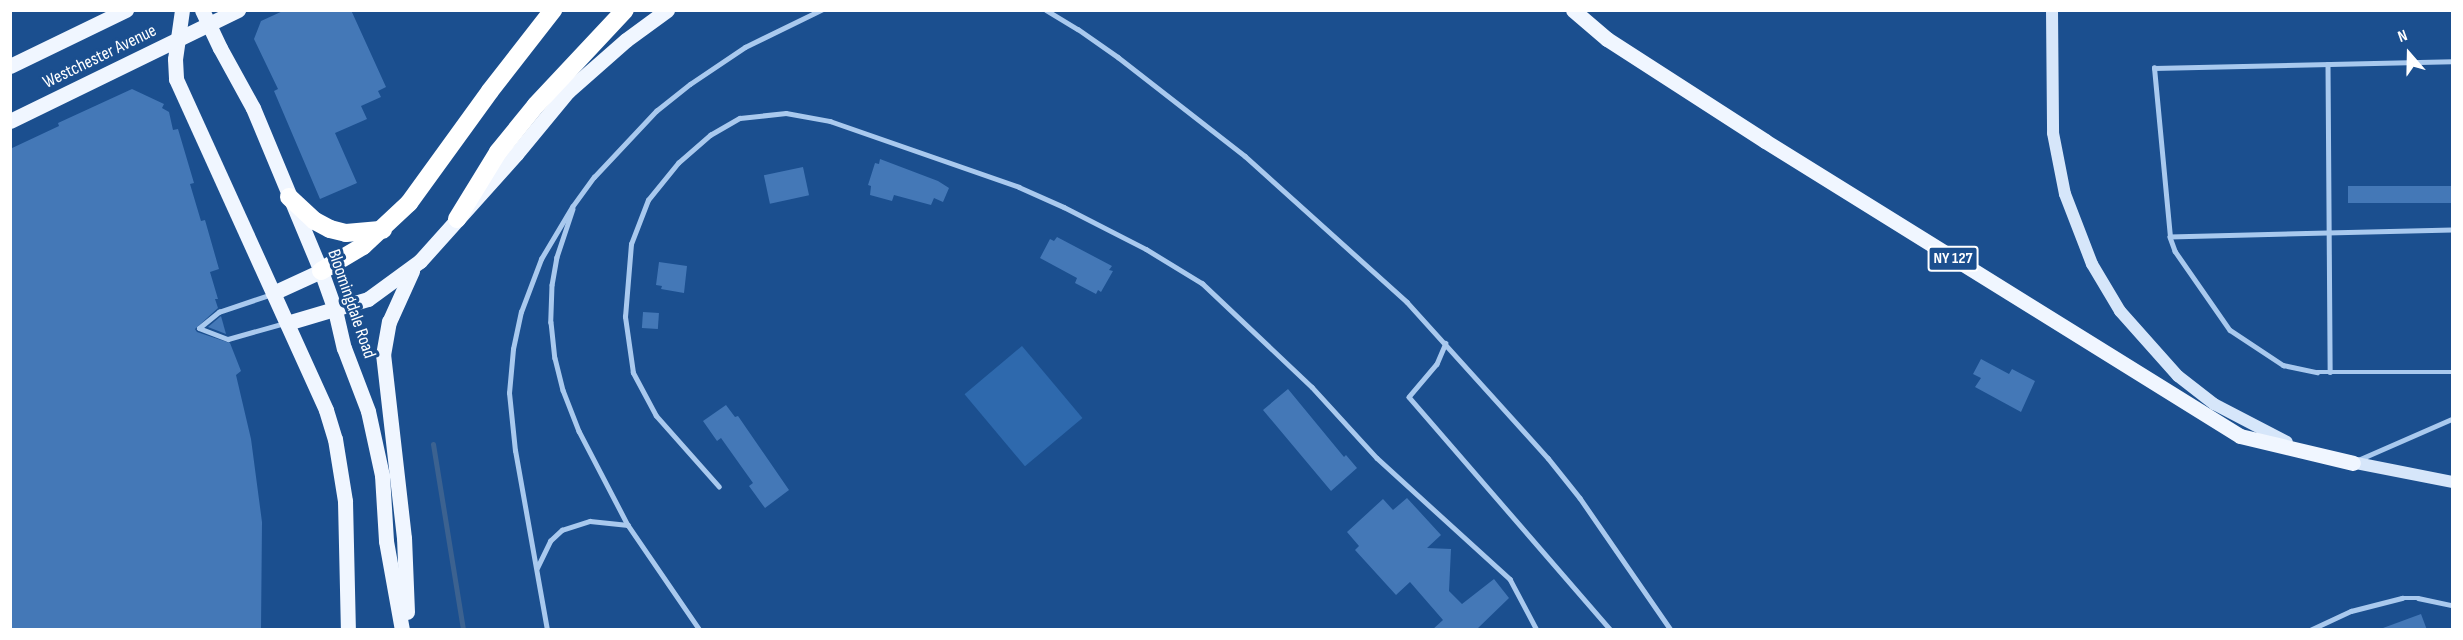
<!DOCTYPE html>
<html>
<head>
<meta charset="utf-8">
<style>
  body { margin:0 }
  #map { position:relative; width:2463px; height:640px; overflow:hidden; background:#1b4f8f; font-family:"Sofia Sans Condensed",sans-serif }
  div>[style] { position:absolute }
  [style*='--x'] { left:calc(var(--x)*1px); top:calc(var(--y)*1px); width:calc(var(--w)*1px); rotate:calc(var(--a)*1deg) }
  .green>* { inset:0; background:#2e69ad; transform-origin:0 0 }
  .stream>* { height:5px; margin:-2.5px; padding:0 2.5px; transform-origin:2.5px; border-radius:2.5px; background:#3c6290 }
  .building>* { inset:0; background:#4478b7; transform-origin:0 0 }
  .service>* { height:4.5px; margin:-2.25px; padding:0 2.25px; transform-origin:2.25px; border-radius:2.25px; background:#a9c9ee }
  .secondary>* { height:12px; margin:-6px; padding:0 6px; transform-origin:6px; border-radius:6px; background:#d6e6fa }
  .primary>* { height:15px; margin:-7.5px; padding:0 7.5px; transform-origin:7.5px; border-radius:7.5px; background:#f0f6ff }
  .motorway>* { height:18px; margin:-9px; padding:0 9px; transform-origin:9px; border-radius:9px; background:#fff }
  span { translate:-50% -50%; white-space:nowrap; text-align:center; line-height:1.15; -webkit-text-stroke:6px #1b4f8f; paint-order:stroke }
  .shield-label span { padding:2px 4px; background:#1b4f8f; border:2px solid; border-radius:4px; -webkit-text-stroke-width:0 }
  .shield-label { font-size:16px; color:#fff; font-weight:700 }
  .street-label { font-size:18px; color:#fff }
  .frame { position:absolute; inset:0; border:12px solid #fff; pointer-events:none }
  .north { position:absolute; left:2379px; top:24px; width:60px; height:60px; -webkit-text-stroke:4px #1b4f8f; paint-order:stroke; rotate:340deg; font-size:16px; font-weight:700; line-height:24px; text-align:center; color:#fff }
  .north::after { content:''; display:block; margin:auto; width:21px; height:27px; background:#fff; clip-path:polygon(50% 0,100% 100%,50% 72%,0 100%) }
</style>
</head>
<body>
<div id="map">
  <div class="green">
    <i style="left:1022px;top:346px;width:94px;height:75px;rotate:50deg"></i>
  </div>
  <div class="stream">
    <i style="--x:433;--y:444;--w:188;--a:80.8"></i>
  </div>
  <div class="building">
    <i style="clip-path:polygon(285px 10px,351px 10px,386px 87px,378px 91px,381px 97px,361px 106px,367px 119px,335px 133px,357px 183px,320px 199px,274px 91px,278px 89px,254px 39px,261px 21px)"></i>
    <i style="clip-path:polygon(132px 89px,164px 104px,162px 108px,169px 112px,173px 130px,178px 129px,194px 183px,190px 184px,201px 221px,205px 220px,219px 269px,210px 272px,218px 299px,215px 299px,218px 308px,195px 329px,197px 332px,230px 343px,241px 371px,236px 375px,251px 439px,262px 522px,261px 630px,10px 630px,10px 149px,59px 126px,58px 123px)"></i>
    <i style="clip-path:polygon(880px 159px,938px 181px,949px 188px,943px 202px,934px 198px,931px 205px,894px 195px,892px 201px,870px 195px,871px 186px,868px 185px,875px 163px,879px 164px)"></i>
    <i style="left:803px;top:167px;width:29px;height:40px;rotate:78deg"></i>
    <i style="left:2348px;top:186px;width:104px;height:17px"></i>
    <i style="clip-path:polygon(1057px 237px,1112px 266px,1109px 270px,1113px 271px,1101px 292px,1098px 290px,1096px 294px,1075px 283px,1077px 278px,1040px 258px,1050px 239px,1054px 241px)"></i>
    <i style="clip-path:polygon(659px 262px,687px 266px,684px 293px,661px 289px,662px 286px,656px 285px)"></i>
    <i style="left:643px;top:312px;width:16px;height:16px;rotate:4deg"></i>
    <i style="clip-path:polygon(221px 316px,226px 334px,208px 327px)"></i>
    <i style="clip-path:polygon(1981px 359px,2009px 374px,2012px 369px,2035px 381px,2021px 412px,1975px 387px,1981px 378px,1973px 374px)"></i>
    <i style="clip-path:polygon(1288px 389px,1344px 457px,1346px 455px,1357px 468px,1331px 491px,1263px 410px)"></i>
    <i style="clip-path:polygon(726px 405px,735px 417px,738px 416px,789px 490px,765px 508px,749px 486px,753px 483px,721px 438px,717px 441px,703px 421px)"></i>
    <i style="clip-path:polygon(1407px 498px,1441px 535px,1427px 548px,1451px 549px,1449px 591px,1462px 604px,1494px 579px,1509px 598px,1476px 630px,1432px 630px,1443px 620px,1410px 582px,1396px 595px,1355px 550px,1359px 546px,1347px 532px,1383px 499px,1393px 510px)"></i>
    <i style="clip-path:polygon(2421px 614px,2427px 630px,2383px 630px,2383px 628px)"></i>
  </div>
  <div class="service">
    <i style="--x:1046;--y:10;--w:37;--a:31"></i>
    <i style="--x:1078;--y:29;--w:49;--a:35"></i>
    <i style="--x:1118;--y:57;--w:161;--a:37.9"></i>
    <i style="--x:1245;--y:156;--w:218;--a:42"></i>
    <i style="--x:1407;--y:302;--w:210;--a:47.9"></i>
    <i style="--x:1548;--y:458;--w:51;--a:51.3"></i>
    <i style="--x:1580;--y:498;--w:160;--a:55.4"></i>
    <i style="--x:2328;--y:64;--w:308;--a:89.6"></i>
    <i style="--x:573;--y:209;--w:51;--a:108.4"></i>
    <i style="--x:557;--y:257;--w:28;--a:100"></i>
    <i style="--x:552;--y:285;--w:37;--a:92"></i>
    <i style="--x:551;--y:322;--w:36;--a:84"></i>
    <i style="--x:555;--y:358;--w:33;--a:76"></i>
    <i style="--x:563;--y:390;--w:44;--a:68.7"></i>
    <i style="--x:579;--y:431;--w:106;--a:62.5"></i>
    <i style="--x:628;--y:525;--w:127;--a:55.6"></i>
    <i style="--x:2452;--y:230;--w:282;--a:178.6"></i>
    <i style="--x:2170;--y:237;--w:15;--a:70"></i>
    <i style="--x:2175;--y:251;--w:96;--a:55.2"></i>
    <i style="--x:2230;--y:330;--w:64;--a:33.4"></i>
    <i style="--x:2283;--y:365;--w:35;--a:12"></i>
    <i style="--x:2317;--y:372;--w:135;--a:0"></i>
    <i style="--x:2170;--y:237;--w:170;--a:-95.4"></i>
    <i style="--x:2154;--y:68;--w:298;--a:-1.3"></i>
    <i style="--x:199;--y:328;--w:31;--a:21"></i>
    <i style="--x:228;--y:339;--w:59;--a:-15.7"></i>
    <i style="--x:199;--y:328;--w:26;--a:-39"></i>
    <i style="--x:219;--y:312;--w:56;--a:-18.8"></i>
    <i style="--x:1446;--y:343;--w:23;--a:113"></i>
    <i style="--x:1437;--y:364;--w:43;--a:130.3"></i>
    <i style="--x:1409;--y:397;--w:308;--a:49.1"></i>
    <i style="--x:2358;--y:460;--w:103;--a:-23.6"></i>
    <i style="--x:719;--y:487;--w:95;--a:-131.6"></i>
    <i style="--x:656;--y:416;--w:49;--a:-118.1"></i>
    <i style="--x:633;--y:373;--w:57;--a:-98.1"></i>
    <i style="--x:625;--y:317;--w:73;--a:-85.3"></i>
    <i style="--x:631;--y:244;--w:47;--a:-68.9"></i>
    <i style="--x:648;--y:200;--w:48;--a:-51"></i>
    <i style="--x:678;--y:163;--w:43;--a:-41.2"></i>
    <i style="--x:710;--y:135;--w:34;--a:-30"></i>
    <i style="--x:740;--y:118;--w:46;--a:-6.2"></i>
    <i style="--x:786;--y:113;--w:45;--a:10.3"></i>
    <i style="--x:830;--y:121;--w:200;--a:19.2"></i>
    <i style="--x:1019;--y:187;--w:49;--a:24"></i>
    <i style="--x:1064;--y:207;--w:92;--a:27.1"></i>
    <i style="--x:1146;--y:249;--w:66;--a:31.3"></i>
    <i style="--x:1202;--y:283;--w:151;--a:43.4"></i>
    <i style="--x:1312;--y:387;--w:96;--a:47.5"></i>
    <i style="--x:1377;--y:458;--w:180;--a:42.3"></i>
    <i style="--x:1510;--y:579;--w:58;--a:62.1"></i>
    <i style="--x:537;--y:568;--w:30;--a:-64"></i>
    <i style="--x:550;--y:541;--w:16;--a:-43"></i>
    <i style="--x:562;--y:530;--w:29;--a:-18"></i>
    <i style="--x:590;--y:521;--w:38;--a:6"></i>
    <i style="--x:547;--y:630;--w:182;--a:-100.1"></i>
    <i style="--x:515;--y:451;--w:58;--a:-95.9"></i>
    <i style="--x:509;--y:393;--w:44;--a:-84.8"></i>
    <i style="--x:513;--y:349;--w:38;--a:-78"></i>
    <i style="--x:521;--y:312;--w:57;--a:-69.3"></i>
    <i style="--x:541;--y:259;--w:61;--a:-59.2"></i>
    <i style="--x:572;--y:207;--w:37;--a:-54"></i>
    <i style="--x:594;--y:177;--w:91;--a:-46.8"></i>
    <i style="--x:656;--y:111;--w:43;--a:-38.5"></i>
    <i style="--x:690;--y:84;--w:66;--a:-33.9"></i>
    <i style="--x:745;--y:47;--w:85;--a:-26"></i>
    <i style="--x:2310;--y:630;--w:45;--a:-24.9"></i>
    <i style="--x:2351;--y:611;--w:53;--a:-14.3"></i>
    <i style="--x:2402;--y:598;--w:16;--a:0"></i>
    <i style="--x:2418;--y:598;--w:35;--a:12"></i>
  </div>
  <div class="secondary">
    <i style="--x:2052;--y:10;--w:123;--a:89.5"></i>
    <i style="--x:2053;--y:133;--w:62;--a:78.9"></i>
    <i style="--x:2065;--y:194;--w:75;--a:68.9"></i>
    <i style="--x:2092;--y:264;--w:55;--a:59.2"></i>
    <i style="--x:2120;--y:311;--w:87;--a:48.3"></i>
    <i style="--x:2178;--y:376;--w:46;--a:37.9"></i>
    <i style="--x:2214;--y:404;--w:82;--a:27.5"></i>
    <i style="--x:2346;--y:461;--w:108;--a:11.2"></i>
  </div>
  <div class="primary">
    <i style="--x:182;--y:10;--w:49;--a:98.1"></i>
    <i style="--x:175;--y:59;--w:20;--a:87"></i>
    <i style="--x:176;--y:79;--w:363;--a:65.6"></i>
    <i style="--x:326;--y:410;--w:30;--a:73"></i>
    <i style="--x:335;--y:439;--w:63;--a:80.8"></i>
    <i style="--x:345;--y:501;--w:129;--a:88.7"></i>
    <i style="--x:202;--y:10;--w:42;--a:64.7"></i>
    <i style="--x:220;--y:48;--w:68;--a:61.2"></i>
    <i style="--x:253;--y:108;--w:177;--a:67.4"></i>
    <i style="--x:321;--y:271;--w:41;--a:70.3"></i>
    <i style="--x:335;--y:310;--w:39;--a:77"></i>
    <i style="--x:344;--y:348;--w:67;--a:69.1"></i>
    <i style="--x:368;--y:411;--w:66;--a:77.7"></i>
    <i style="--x:382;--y:475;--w:66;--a:86.5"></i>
    <i style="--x:386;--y:541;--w:90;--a:79.8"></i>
    <i style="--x:1573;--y:10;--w:45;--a:40.5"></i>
    <i style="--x:1607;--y:39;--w:188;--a:32.8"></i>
    <i style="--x:1765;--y:141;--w:559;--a:31.84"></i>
    <i style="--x:2240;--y:436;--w:116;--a:13.4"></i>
    <i style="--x:10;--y:66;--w:129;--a:-25.8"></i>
    <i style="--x:10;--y:121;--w:254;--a:-26"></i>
    <i style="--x:273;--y:293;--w:53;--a:-24.6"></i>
    <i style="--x:287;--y:323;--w:84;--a:-16.5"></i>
    <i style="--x:368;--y:299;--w:64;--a:-36.2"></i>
    <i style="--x:420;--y:261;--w:144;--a:-48.1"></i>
    <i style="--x:516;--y:154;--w:82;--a:-50.5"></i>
    <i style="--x:568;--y:91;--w:77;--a:-41.3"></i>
    <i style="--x:626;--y:40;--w:51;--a:-36.2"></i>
    <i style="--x:407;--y:612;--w:74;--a:-92.3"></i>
    <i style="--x:404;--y:538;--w:184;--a:-96.5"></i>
    <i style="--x:383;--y:355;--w:34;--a:-80"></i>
    <i style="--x:389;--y:322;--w:56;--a:-65.7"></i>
  </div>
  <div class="motorway">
    <i style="--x:289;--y:197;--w:35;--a:43"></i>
    <i style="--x:315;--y:221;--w:17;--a:28"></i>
    <i style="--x:330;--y:229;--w:16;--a:14"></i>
    <i style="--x:346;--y:233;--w:37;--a:-5"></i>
    <i style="--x:457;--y:219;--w:79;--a:-58.5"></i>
    <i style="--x:498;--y:152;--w:60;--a:-51"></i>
    <i style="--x:536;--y:105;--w:130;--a:-46.9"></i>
    <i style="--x:321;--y:271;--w:49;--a:-30.8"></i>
    <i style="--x:363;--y:246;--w:63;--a:-43.1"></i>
    <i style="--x:409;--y:203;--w:138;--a:-54.1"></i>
    <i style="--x:490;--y:91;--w:103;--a:-52.1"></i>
  </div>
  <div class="shield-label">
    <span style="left:1953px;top:259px">NY 127</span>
  </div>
  <div class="street-label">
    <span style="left:100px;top:57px;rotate:-26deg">Westchester Avenue</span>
    <span style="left:351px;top:304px;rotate:71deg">Bloomingdale Road</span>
  </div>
  <div class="frame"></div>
  <div class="north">N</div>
</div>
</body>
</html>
